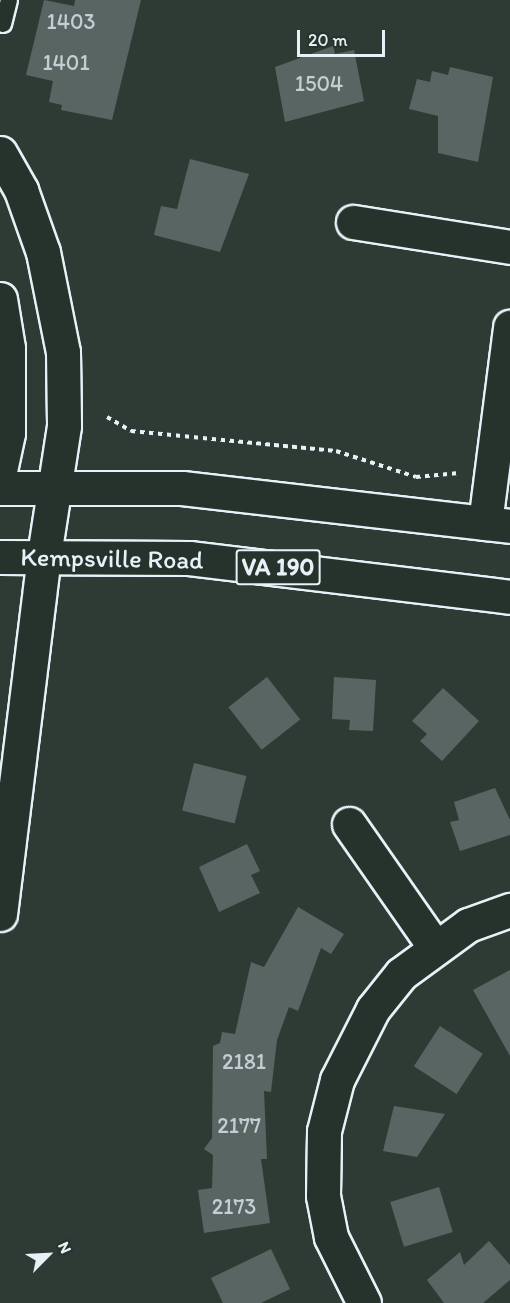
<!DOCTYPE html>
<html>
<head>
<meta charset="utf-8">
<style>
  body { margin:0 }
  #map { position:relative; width:510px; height:1303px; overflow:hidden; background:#2e3b35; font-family:Itim,sans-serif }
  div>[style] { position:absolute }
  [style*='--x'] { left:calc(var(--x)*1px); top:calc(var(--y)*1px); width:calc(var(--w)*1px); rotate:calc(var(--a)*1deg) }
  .building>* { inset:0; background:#596563; transform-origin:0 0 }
  .path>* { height:4px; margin-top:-2px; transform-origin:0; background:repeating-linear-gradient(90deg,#e8f1f8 0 4.5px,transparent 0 9px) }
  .roads { filter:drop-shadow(2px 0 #e8f1f8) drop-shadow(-2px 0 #e8f1f8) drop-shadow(0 2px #e8f1f8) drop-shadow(0 -2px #e8f1f8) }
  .service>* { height:16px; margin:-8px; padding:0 8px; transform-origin:8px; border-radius:8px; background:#26332d }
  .minor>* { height:33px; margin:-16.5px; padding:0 16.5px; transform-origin:16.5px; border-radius:16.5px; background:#26332d }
  .tertiary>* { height:33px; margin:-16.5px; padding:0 16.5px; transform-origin:16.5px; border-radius:16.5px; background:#26332d }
  .primary>* { height:33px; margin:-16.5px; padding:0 16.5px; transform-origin:16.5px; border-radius:16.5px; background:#26332d }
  span { translate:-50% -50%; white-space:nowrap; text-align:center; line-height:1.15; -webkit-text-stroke:4.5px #26332d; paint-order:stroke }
  .number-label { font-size:22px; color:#c4ced3 }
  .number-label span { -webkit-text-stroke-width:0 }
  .shield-label span { padding:2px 4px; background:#26332d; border:2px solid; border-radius:4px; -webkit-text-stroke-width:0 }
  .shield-label { font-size:24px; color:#e8f1f8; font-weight:700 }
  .street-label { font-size:26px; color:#e8f1f8 }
  .north { position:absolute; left:18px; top:1225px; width:60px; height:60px; -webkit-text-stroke:4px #26332d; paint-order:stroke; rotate:66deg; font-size:16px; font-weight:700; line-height:24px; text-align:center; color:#e8f1f8 }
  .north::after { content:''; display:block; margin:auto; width:21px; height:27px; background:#e8f1f8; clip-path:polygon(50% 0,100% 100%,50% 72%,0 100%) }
  .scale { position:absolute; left:297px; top:30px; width:88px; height:27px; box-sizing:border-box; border:3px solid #e8f1f8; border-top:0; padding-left:8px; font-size:18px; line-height:21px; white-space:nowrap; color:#e8f1f8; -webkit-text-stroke:4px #26332d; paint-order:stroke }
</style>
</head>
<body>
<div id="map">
  <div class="building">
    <i style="clip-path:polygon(44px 0,74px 6px,75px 0,141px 0,112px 120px,61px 110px,62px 105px,49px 102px,53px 81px,26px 75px)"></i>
    <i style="clip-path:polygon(333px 46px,335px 54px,354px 50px,364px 101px,285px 122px,275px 67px)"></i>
    <i style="clip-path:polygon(450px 67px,493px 77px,478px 162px,438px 153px,438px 116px,409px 109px,417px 79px,430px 82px,432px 71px,448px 75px)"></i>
    <i style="clip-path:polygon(190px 159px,249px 174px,220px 252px,154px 235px,161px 206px,177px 209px)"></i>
    <i style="left:267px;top:677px;width:54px;height:49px;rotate:52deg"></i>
    <i style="clip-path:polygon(334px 677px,376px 680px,373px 731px,349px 730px,350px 720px,332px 719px)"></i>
    <i style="clip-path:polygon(443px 688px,479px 721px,442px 761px,420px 741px,427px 734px,412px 721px)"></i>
    <i style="left:194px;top:763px;width:54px;height:49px;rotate:14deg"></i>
    <i style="clip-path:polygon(495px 788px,510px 820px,510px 835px,460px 851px,450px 822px,459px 820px,454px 802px)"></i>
    <i style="clip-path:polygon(247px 844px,260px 871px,251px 875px,260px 893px,219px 912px,199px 867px)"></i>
    <i style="clip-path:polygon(298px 907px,344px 934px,331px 954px,321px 948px,298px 1011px,289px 1007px,277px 1040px,271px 1092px,264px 1091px,267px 1159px,261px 1159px,270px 1223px,204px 1233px,198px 1190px,212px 1188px,213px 1155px,204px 1149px,212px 1138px,213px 1046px,220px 1043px,222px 1032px,235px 1034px,251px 962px,264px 967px)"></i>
    <i style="clip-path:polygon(510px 970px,510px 1056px,473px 990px)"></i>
    <i style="left:440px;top:1026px;width:51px;height:48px;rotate:33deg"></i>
    <i style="clip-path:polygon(394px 1106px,445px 1114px,417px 1157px,383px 1151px)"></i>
    <i style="left:439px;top:1187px;width:47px;height:51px;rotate:73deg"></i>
    <i style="clip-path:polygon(489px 1241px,510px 1265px,510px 1280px,483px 1303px,444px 1303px,427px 1280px,460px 1252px,464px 1265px)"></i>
    <i style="clip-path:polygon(271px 1249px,290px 1289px,261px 1303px,223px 1303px,211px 1278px)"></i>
  </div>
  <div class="path">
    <i style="--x:107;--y:417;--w:28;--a:30"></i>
    <i style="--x:131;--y:431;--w:206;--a:5.6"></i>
    <i style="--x:336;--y:451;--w:84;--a:18"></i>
    <i style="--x:416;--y:477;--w:43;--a:-5.3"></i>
  </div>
  <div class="roads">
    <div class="service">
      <i style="--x:3;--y:24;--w:25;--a:-76"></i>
    </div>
    <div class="minor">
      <i style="--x:353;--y:222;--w:159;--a:9"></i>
      <i style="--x:485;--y:523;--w:198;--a:-82.7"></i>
      <i style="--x:349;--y:824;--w:149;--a:55.1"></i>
      <i style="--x:0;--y:914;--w:362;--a:-83"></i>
      <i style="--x:364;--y:1303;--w:74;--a:-116.6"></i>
      <i style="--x:331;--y:1237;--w:42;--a:-101"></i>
      <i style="--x:323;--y:1196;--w:65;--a:-89.1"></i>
      <i style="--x:324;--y:1131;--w:53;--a:-75.7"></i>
      <i style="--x:337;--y:1080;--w:80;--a:-63.1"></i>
      <i style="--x:373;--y:1009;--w:45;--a:-51.3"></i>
      <i style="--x:401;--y:974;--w:83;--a:-36.2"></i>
      <i style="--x:468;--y:925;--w:45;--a:-19.7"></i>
    </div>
    <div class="tertiary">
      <i style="--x:0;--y:153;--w:43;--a:60.4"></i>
      <i style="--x:21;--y:190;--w:66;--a:70.5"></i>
      <i style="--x:43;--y:252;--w:102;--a:78.7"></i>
      <i style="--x:63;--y:352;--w:74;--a:89.2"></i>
      <i style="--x:64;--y:426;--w:131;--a:98.8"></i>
      <i style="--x:0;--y:299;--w:50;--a:80.7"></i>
      <i style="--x:8;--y:348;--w:85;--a:90"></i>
      <i style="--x:8;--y:433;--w:40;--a:102"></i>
    </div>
    <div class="primary">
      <i style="--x:0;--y:488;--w:182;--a:0"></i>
      <i style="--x:182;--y:488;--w:330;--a:6.6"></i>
      <i style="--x:0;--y:557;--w:189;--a:0.3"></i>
      <i style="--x:189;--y:558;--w:323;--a:6.9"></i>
    </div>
  </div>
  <div class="number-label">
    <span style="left:71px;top:22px">1403</span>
    <span style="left:66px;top:63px">1401</span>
    <span style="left:319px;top:84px">1504</span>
    <span style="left:244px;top:1062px">2181</span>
    <span style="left:239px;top:1126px">2177</span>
    <span style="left:234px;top:1207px">2173</span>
  </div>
  <div class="shield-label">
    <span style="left:278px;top:567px">VA 190</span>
  </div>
  <div class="street-label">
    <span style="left:112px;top:559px;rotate:1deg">Kempsville Road</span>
  </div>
  <div class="north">N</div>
  <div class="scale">20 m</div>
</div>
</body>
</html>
